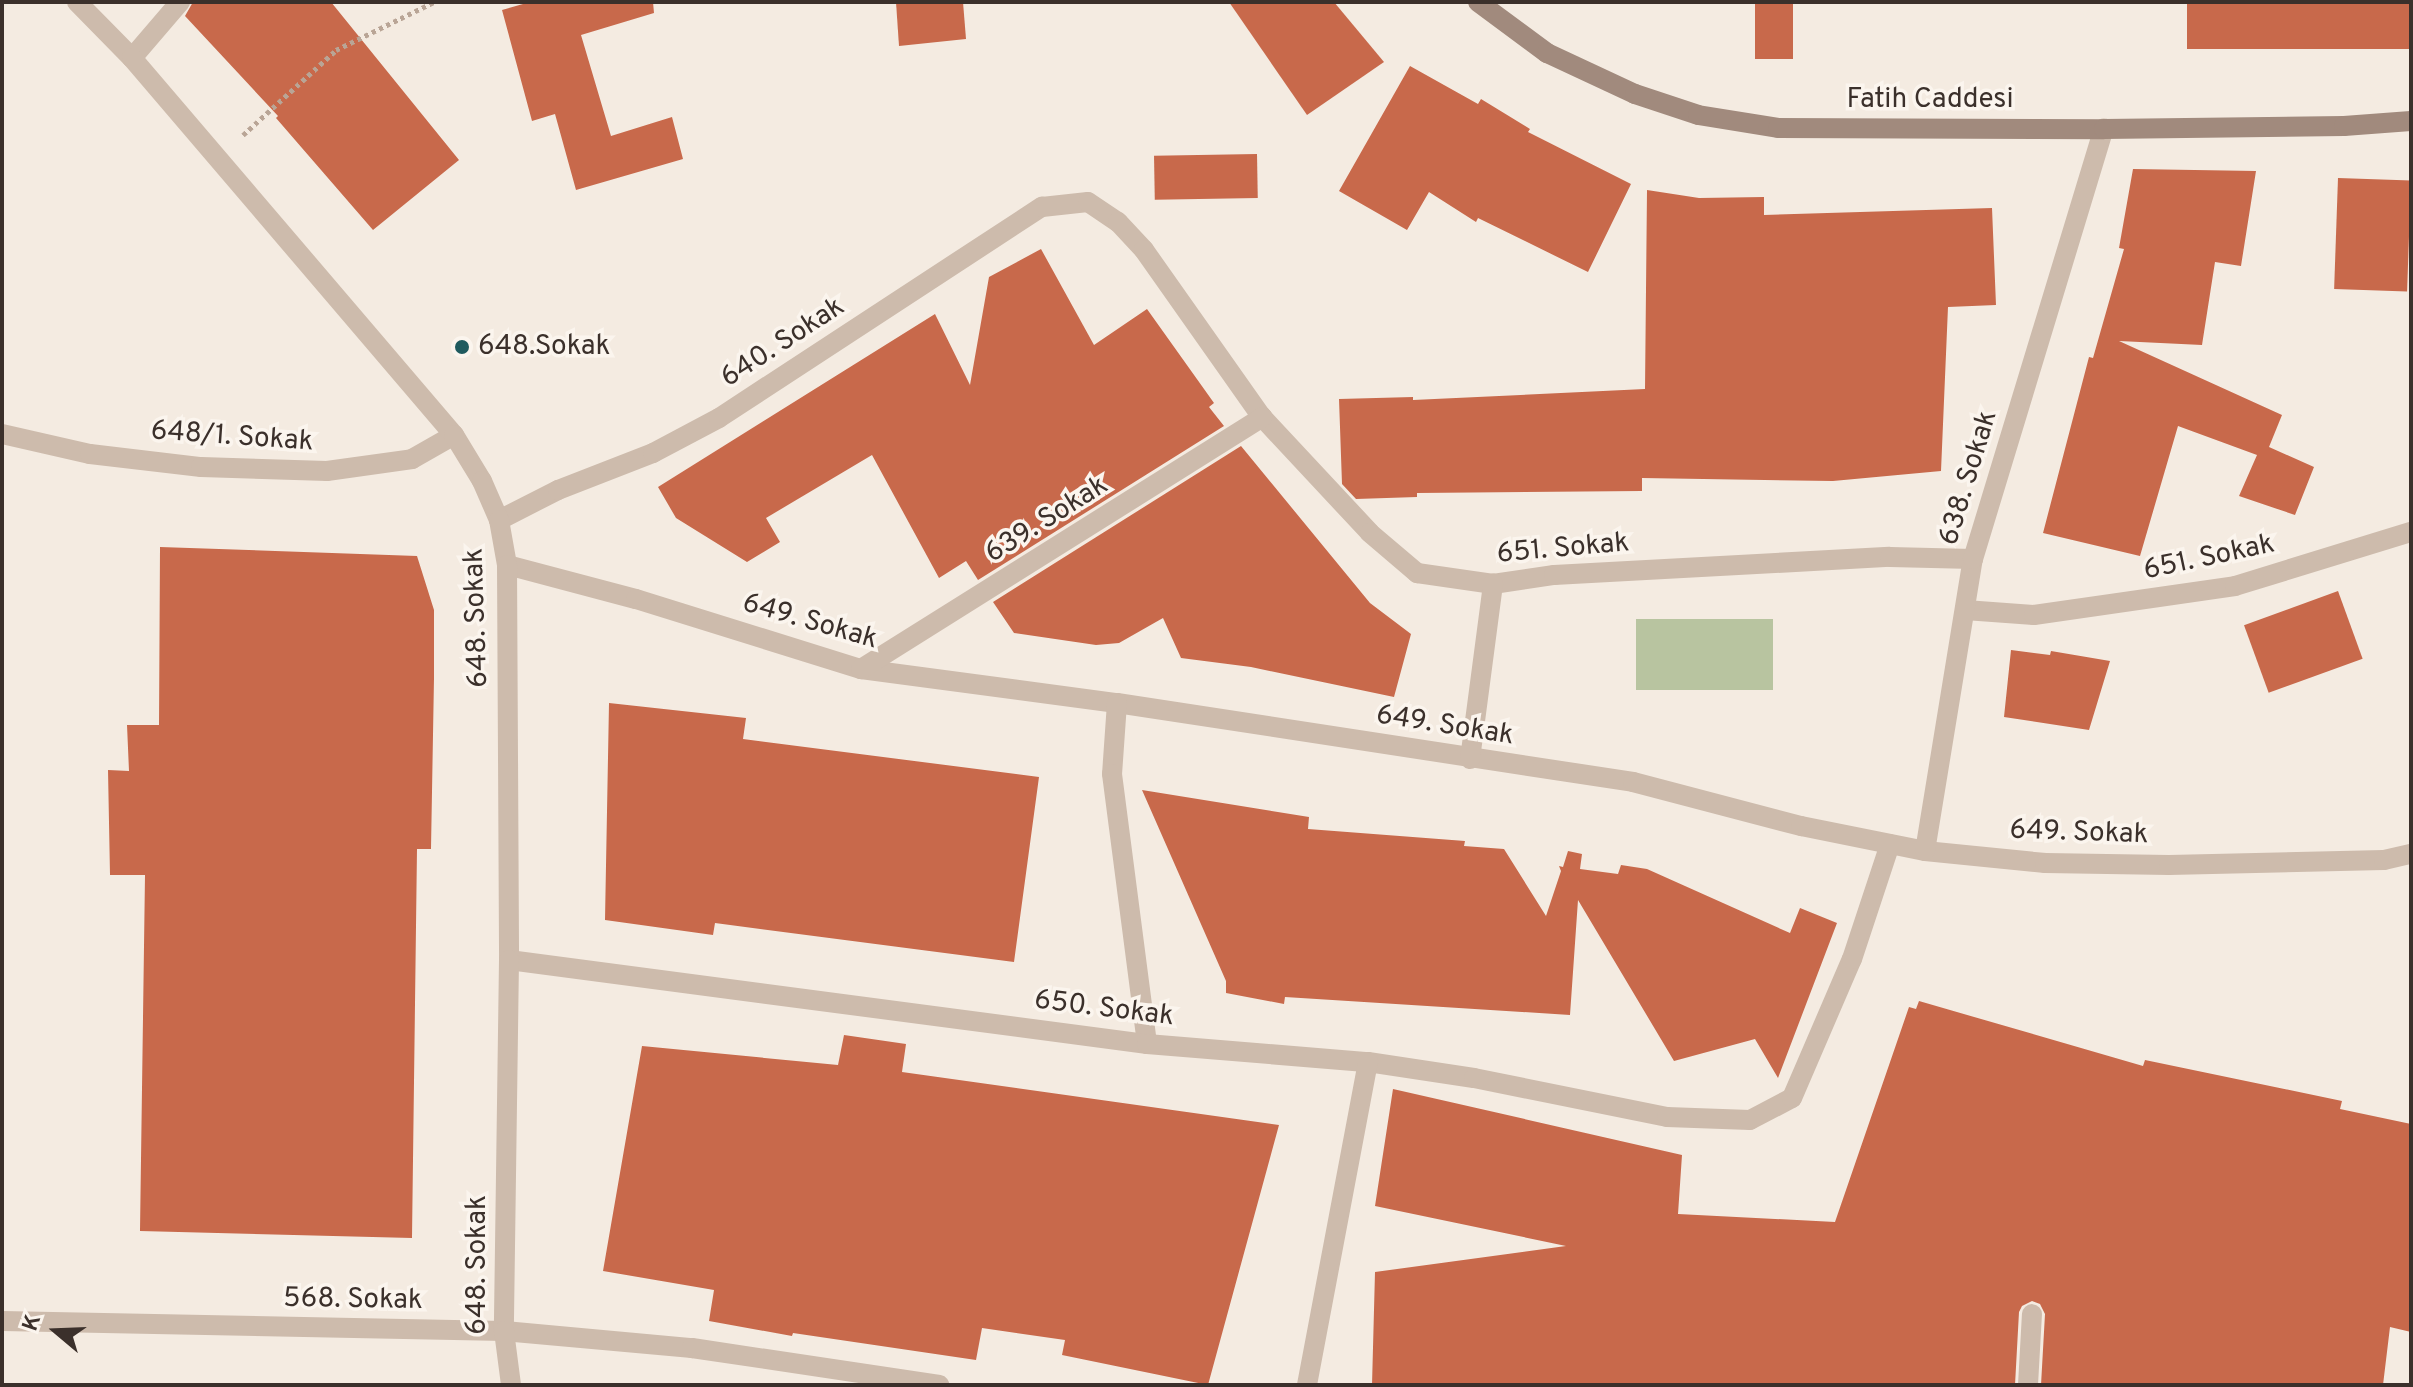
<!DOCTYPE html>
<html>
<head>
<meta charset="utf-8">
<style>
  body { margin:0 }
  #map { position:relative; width:2413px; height:1387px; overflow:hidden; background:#f4ebe1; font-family:Overpass,sans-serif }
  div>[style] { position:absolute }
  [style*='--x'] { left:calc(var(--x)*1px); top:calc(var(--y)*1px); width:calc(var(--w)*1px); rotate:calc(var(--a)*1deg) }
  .green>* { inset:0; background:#b8c4a0; transform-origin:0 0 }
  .building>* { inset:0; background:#c8694b; transform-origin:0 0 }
  .path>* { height:5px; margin-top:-2.5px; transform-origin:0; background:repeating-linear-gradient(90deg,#b9a596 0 4px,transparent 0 8px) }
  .service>* { height:20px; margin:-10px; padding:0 10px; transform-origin:10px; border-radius:10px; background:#cdbbac }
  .pedestrian>* { height:20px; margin:-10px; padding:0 10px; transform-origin:10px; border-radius:10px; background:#cdbbac }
  .minor>* { height:20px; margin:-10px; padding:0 10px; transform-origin:10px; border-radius:10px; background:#cdbbac }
  .tertiary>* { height:20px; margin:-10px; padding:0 10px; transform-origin:10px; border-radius:10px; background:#cdbbac }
  .secondary>* { height:20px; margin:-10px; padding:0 10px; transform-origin:10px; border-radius:10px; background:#a18a7d }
  .dots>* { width:22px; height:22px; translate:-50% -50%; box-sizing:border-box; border:4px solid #fbf5ee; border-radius:50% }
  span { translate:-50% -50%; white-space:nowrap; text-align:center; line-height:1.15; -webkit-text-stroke:7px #fbf5ee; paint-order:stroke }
  .street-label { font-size:28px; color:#3b302b }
  .poi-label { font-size:28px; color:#3b302b }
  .left { translate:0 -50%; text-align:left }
  .frame { position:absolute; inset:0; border:4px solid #3b302b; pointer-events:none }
  .north { position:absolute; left:16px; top:1291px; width:80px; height:80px; -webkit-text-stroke:6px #fbf5ee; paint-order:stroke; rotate:289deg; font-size:22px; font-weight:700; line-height:32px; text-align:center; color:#3b302b }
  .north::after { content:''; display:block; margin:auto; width:28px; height:36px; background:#3b302b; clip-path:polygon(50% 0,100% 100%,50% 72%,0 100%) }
</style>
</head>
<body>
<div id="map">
  <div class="green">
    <i style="left:1636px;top:619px;width:137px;height:71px"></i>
  </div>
  <div class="building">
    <i style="clip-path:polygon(193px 2px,331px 2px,459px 160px,373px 230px,276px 118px,278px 116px,185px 16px)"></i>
    <i style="clip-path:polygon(530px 2px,653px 2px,654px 13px,581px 35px,611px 136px,672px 117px,683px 159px,576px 190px,555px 114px,532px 121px,502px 10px)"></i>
    <i style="clip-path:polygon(896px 2px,963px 2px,966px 39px,899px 46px)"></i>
    <i style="clip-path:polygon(1229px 2px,1334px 2px,1384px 62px,1307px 115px)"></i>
    <i style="left:1755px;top:2px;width:38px;height:57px"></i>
    <i style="left:2187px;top:2px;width:224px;height:47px"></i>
    <i style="clip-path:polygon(1410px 66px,1478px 104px,1481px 99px,1530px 129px,1528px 132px,1631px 184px,1588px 272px,1478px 218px,1476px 222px,1429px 192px,1407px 230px,1339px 191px)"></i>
    <i style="left:1257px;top:154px;width:44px;height:103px;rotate:89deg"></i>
    <i style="clip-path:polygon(2133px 169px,2256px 171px,2241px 266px,2215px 262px,2202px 345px,2119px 341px,2282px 415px,2269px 447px,2314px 467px,2295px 515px,2239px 496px,2257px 455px,2178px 426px,2140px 556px,2043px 533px,2089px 357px,2093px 358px,2124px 249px,2119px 248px)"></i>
    <i style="left:2338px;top:178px;width:73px;height:111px;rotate:2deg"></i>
    <i style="clip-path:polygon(1647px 190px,1699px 198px,1764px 197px,1764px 215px,1992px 208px,1996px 305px,1948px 307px,1941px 471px,1833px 481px,1642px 478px,1642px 491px,1417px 493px,1417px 497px,1356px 499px,1342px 484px,1339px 399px,1413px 397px,1413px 400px,1645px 389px)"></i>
    <i style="clip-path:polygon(1041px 249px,1094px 345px,1147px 309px,1214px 403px,1209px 407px,1224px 426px,978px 580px,966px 561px,939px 578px,872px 455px,766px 518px,780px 542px,747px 562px,676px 518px,658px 487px,935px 314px,970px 385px,989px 277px)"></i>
    <i style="clip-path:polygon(1241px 446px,1370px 603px,1411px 634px,1394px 697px,1251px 667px,1181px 658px,1163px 618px,1119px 643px,1096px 645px,1014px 633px,993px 602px)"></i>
    <i style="clip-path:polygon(160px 547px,417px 556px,434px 610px,434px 678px,431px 849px,417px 849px,412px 1238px,140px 1231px,145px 875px,110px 875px,108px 770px,129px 771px,127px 725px,159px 725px)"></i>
    <i style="left:2338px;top:591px;width:72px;height:100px;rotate:70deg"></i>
    <i style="clip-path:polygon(2011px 650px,2050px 655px,2051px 651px,2110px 661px,2089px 730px,2004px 717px)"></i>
    <i style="clip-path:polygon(609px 703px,746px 718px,743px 739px,1039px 777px,1014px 962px,715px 923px,713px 935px,605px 920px)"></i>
    <i style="clip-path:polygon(1142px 790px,1309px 817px,1308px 829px,1465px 841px,1464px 846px,1504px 849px,1546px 916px,1561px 871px,1559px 866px,1563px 867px,1568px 851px,1582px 854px,1580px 869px,1618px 874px,1621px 865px,1647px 869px,1790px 933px,1800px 908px,1837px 923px,1778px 1078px,1755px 1039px,1674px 1061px,1578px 900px,1570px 1015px,1285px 997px,1284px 1004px,1226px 993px,1226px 981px)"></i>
    <i style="clip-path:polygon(1919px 1001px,2143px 1066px,2145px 1060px,2342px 1101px,2340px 1109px,2411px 1124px,2411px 1332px,2390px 1327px,2383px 1385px,2041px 1385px,2045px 1314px,2040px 1304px,2032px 1301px,2022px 1306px,2019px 1312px,2015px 1385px,1372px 1385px,1375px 1272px,1566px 1246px,1375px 1206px,1393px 1089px,1682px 1155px,1678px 1214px,1835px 1222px,1909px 1007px,1916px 1009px)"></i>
    <i style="clip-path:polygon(844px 1035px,906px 1044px,902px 1072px,1279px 1125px,1208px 1385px,1062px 1355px,1065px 1340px,982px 1328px,976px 1360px,793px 1333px,792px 1336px,709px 1321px,714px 1290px,603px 1271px,642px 1046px,838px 1065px)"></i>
  </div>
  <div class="path">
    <i style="--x:243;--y:135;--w:126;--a:-42.4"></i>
    <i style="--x:336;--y:50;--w:109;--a:-26.1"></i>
  </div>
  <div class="service">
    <i style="--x:2028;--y:1385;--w:71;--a:-86.8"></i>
  </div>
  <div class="pedestrian">
    <i style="--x:1368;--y:1062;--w:107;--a:8.6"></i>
    <i style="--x:1474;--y:1078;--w:197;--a:11.4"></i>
    <i style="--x:1667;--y:1117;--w:83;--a:2.1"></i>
    <i style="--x:1750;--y:1120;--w:47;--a:-27.6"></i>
    <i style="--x:1792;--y:1098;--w:151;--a:-66.7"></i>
    <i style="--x:1852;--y:959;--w:121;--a:-71.7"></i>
  </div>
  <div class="minor">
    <i style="--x:132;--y:58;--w:74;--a:-49.4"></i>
    <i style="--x:2;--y:434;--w:90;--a:12.8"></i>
    <i style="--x:90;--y:454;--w:112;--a:6.7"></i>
    <i style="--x:201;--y:467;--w:126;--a:1.8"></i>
    <i style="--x:327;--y:471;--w:86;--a:-8"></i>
    <i style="--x:412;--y:459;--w:48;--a:-29.7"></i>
    <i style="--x:499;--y:520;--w:66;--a:-27"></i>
    <i style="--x:558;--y:490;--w:102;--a:-21.3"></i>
    <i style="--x:653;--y:453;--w:75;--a:-27.9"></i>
    <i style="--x:719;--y:418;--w:386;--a:-33.2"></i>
    <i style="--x:1042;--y:207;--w:46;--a:-6.2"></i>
    <i style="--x:1088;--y:202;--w:36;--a:34"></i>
    <i style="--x:1118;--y:222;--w:38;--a:47"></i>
    <i style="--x:1144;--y:250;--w:204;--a:54.8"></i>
    <i style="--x:1262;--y:417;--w:158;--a:47"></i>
    <i style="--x:1370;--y:533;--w:62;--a:40.4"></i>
    <i style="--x:1417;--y:573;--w:77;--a:8.2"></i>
    <i style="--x:1493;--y:584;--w:62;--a:-8.4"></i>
    <i style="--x:1554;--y:575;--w:336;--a:-3.1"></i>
    <i style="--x:1890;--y:557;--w:83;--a:1.4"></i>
    <i style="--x:507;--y:565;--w:133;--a:14.8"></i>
    <i style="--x:636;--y:599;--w:236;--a:17.3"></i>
    <i style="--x:861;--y:669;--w:258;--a:7.6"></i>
    <i style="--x:1117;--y:703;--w:522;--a:8.7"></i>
    <i style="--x:1633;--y:782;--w:174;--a:14.7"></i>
    <i style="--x:1801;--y:826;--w:126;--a:11.4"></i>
    <i style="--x:1925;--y:851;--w:121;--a:5.7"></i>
    <i style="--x:2045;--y:863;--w:124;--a:0.9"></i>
    <i style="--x:2169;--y:865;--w:215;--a:-1.3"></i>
    <i style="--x:2384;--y:860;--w:28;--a:-13"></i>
    <i style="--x:1965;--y:610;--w:69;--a:4.1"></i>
    <i style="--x:2034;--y:615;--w:203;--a:-8.2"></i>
    <i style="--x:2235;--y:586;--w:184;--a:-17.1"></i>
    <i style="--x:861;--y:669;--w:474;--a:-32.1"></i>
    <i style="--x:1117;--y:703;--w:71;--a:94"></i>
    <i style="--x:1112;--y:774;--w:272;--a:82.6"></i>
    <i style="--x:1470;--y:759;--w:177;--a:-82.5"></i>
    <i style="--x:1925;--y:851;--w:296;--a:-80.7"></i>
    <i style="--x:1973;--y:559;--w:450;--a:-73.1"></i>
    <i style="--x:509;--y:960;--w:644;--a:7.5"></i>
    <i style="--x:1147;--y:1044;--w:222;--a:4.7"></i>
    <i style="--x:1368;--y:1062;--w:329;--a:100.7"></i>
    <i style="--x:2;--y:1321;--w:502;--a:1.14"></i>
    <i style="--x:504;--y:1331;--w:189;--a:5.2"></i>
    <i style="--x:692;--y:1348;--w:250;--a:8.5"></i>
  </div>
  <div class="tertiary">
    <i style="--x:77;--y:2;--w:78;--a:45.5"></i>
    <i style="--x:132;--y:58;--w:496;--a:49.5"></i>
    <i style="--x:454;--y:435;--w:54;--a:58.7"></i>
    <i style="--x:482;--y:481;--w:43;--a:66.4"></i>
    <i style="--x:499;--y:520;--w:46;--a:79.9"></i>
    <i style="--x:507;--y:565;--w:395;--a:89.7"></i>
    <i style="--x:509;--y:960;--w:371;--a:90.8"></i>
    <i style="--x:504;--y:1331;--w:54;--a:82.6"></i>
  </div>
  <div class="secondary">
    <i style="--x:1478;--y:2;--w:86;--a:36.5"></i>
    <i style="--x:1547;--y:53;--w:97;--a:25"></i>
    <i style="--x:1635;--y:94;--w:66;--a:18.4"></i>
    <i style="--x:1698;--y:115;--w:81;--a:9.2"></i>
    <i style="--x:1778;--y:128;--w:326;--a:0.2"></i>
    <i style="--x:2104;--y:129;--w:240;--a:-0.7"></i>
    <i style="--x:2344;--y:126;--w:67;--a:-4.3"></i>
  </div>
  <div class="dots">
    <i style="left:462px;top:347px;background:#1f5a5e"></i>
  </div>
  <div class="street-label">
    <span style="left:1930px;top:100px">Fatih Caddesi</span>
    <span style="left:783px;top:343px;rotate:-33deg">640. Sokak</span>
    <span style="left:232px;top:437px;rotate:4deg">648/1. Sokak</span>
    <span style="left:1969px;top:478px;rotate:-73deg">638. Sokak</span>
    <span style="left:1047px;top:520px;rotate:-32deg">639. Sokak</span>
    <span style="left:1563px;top:549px;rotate:-5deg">651. Sokak</span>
    <span style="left:2209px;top:558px;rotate:-12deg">651. Sokak</span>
    <span style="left:477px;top:618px;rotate:-92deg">648. Sokak</span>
    <span style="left:810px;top:622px;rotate:16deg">649. Sokak</span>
    <span style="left:1445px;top:726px;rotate:9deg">649. Sokak</span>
    <span style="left:2079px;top:833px;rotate:2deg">649. Sokak</span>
    <span style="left:1104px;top:1009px;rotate:7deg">650. Sokak</span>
    <span style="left:478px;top:1265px;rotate:-90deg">648. Sokak</span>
    <span style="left:353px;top:1300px;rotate:1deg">568. Sokak</span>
  </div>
  <div class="poi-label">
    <span class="left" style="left:478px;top:347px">648.Sokak</span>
  </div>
  <div class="frame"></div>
  <div class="north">K</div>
</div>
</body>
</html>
